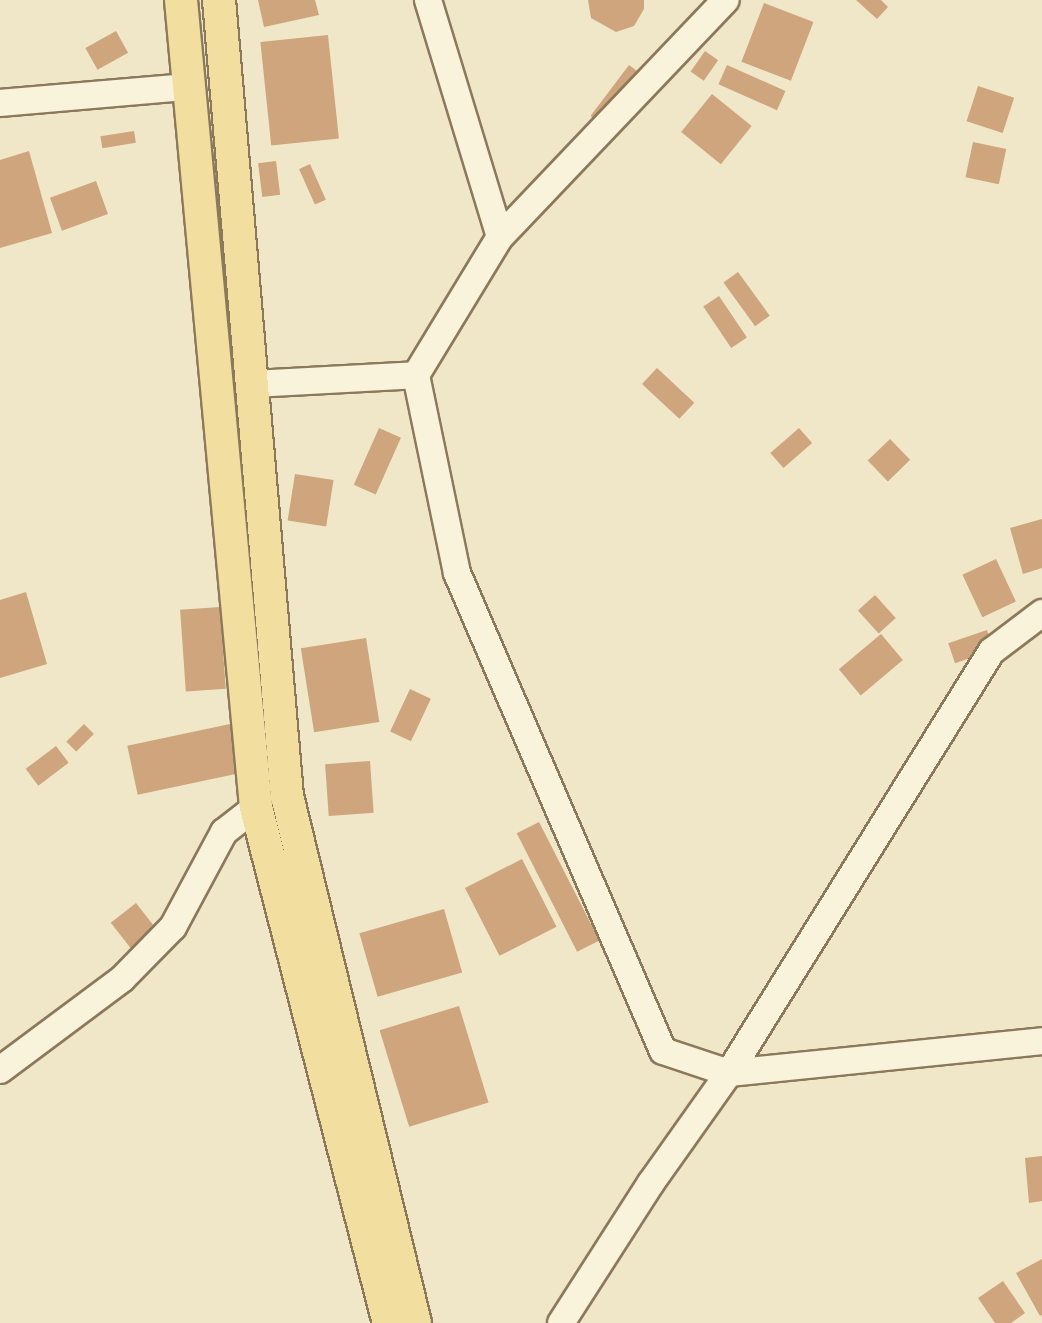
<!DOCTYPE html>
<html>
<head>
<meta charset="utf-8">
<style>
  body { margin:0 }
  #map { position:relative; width:1042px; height:1323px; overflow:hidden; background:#efe7c7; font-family:"Source Serif 4",serif }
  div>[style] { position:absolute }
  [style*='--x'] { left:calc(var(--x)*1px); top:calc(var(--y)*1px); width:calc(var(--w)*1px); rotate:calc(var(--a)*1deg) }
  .building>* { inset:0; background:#cea57c; transform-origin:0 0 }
  .roads { filter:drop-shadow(2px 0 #8c795c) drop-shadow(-2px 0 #8c795c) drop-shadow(0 2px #8c795c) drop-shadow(0 -2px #8c795c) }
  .minor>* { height:26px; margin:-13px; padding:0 13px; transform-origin:13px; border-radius:13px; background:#faf3db }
  .major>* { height:32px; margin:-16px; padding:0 16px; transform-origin:16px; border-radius:16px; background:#f2df9f }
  span { translate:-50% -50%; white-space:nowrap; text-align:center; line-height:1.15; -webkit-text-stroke:5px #f7f0d7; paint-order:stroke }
</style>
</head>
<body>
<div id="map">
  <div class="building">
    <i style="clip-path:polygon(258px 0,315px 0,319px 15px,264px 27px)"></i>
    <i style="clip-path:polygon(588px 0,644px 0,644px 9px,634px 26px,616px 32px,591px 18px)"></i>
    <i style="clip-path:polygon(856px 0,881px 0,888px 7px,877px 19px)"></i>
    <i style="left:764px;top:3px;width:53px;height:63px;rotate:21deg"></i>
    <i style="left:116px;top:31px;width:25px;height:35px;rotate:61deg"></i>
    <i style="left:328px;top:35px;width:104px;height:68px;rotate:84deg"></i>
    <i style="left:705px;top:51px;width:16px;height:25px;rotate:35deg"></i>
    <i style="left:629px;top:65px;width:20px;height:64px;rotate:37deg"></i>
    <i style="left:727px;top:65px;width:64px;height:21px;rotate:24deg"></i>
    <i style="left:978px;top:86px;width:38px;height:37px;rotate:18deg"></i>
    <i style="left:712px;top:94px;width:51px;height:49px;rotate:39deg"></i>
    <i style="left:134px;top:131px;width:12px;height:34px;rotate:81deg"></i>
    <i style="left:973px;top:142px;width:34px;height:36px;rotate:12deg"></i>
    <i style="clip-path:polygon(29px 151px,52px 233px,0 248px,0 160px)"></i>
    <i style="left:276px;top:161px;width:34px;height:18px;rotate:83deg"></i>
    <i style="left:310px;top:164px;width:39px;height:12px;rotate:66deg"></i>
    <i style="left:96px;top:181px;width:35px;height:49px;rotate:70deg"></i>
    <i style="left:738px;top:272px;width:54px;height:18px;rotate:54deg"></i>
    <i style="left:719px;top:296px;width:50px;height:19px;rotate:56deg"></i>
    <i style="left:657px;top:368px;width:51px;height:22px;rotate:43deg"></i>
    <i style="left:379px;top:428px;width:24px;height:62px;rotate:24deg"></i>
    <i style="left:799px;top:428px;width:20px;height:38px;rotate:49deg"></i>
    <i style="left:890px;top:439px;width:29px;height:31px;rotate:46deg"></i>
    <i style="left:295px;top:474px;width:39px;height:47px;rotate:9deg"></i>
    <i style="clip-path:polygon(1042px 519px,1042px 568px,1023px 574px,1010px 528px)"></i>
    <i style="left:996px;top:559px;width:47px;height:37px;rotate:65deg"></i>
    <i style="clip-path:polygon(26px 592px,47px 664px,0 678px,0 600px)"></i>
    <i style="left:875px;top:595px;width:31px;height:23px;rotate:48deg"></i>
    <i style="left:220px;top:607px;width:82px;height:40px;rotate:86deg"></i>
    <i style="left:987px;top:630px;width:21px;height:41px;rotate:71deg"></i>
    <i style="left:881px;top:634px;width:34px;height:55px;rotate:50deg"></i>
    <i style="left:366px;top:638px;width:85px;height:66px;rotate:81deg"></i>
    <i style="left:410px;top:689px;width:23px;height:47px;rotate:25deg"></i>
    <i style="left:84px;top:724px;width:14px;height:25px;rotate:45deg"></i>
    <i style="left:230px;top:724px;width:50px;height:105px;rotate:78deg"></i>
    <i style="left:56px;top:746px;width:21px;height:38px;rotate:53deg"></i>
    <i style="left:370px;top:761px;width:52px;height:45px;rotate:86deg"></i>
    <i style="left:539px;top:822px;width:133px;height:25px;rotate:63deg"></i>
    <i style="left:522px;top:859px;width:76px;height:64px;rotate:63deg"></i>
    <i style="left:136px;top:903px;width:49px;height:32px;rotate:52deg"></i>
    <i style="left:444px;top:909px;width:66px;height:88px;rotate:74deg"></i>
    <i style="left:459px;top:1006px;width:101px;height:83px;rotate:73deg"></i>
    <i style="clip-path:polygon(1042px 1156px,1042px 1201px,1029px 1203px,1025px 1158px)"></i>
    <i style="clip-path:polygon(1042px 1259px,1042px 1315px,1040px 1316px,1016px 1273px)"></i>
    <i style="clip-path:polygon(1003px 1281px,1025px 1313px,1011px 1323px,995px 1323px,978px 1298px)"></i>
  </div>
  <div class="roads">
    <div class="minor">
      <i style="--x:0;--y:103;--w:187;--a:-4.9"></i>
      <i style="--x:500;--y:237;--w:327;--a:-46.4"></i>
      <i style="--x:416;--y:375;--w:162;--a:-58.7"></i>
      <i style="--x:500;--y:237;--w:248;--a:-106.9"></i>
      <i style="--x:252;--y:384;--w:164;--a:-3.1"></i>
      <i style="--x:416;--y:375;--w:202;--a:78.3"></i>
      <i style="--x:457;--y:573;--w:520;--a:66.69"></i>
      <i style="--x:663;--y:1051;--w:70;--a:18.4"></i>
      <i style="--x:729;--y:1073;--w:315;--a:-5.8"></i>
      <i style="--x:0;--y:1070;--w:152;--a:-36.7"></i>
      <i style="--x:122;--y:979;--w:73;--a:-45.6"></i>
      <i style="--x:173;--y:927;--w:108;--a:-61.8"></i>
      <i style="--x:224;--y:832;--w:41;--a:-38"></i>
      <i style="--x:561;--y:1323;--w:166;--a:-57.3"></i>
      <i style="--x:651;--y:1183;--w:135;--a:-54.7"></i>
      <i style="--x:729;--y:1073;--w:497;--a:-58.1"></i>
      <i style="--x:992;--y:651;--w:63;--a:-37.2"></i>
    </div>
    <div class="major">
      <i style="--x:181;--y:0;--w:810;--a:84.69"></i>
      <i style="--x:256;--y:807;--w:533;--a:75.55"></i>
      <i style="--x:219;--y:0;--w:799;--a:85.12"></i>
      <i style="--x:287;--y:796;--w:542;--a:76.35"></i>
    </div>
  </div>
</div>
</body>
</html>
